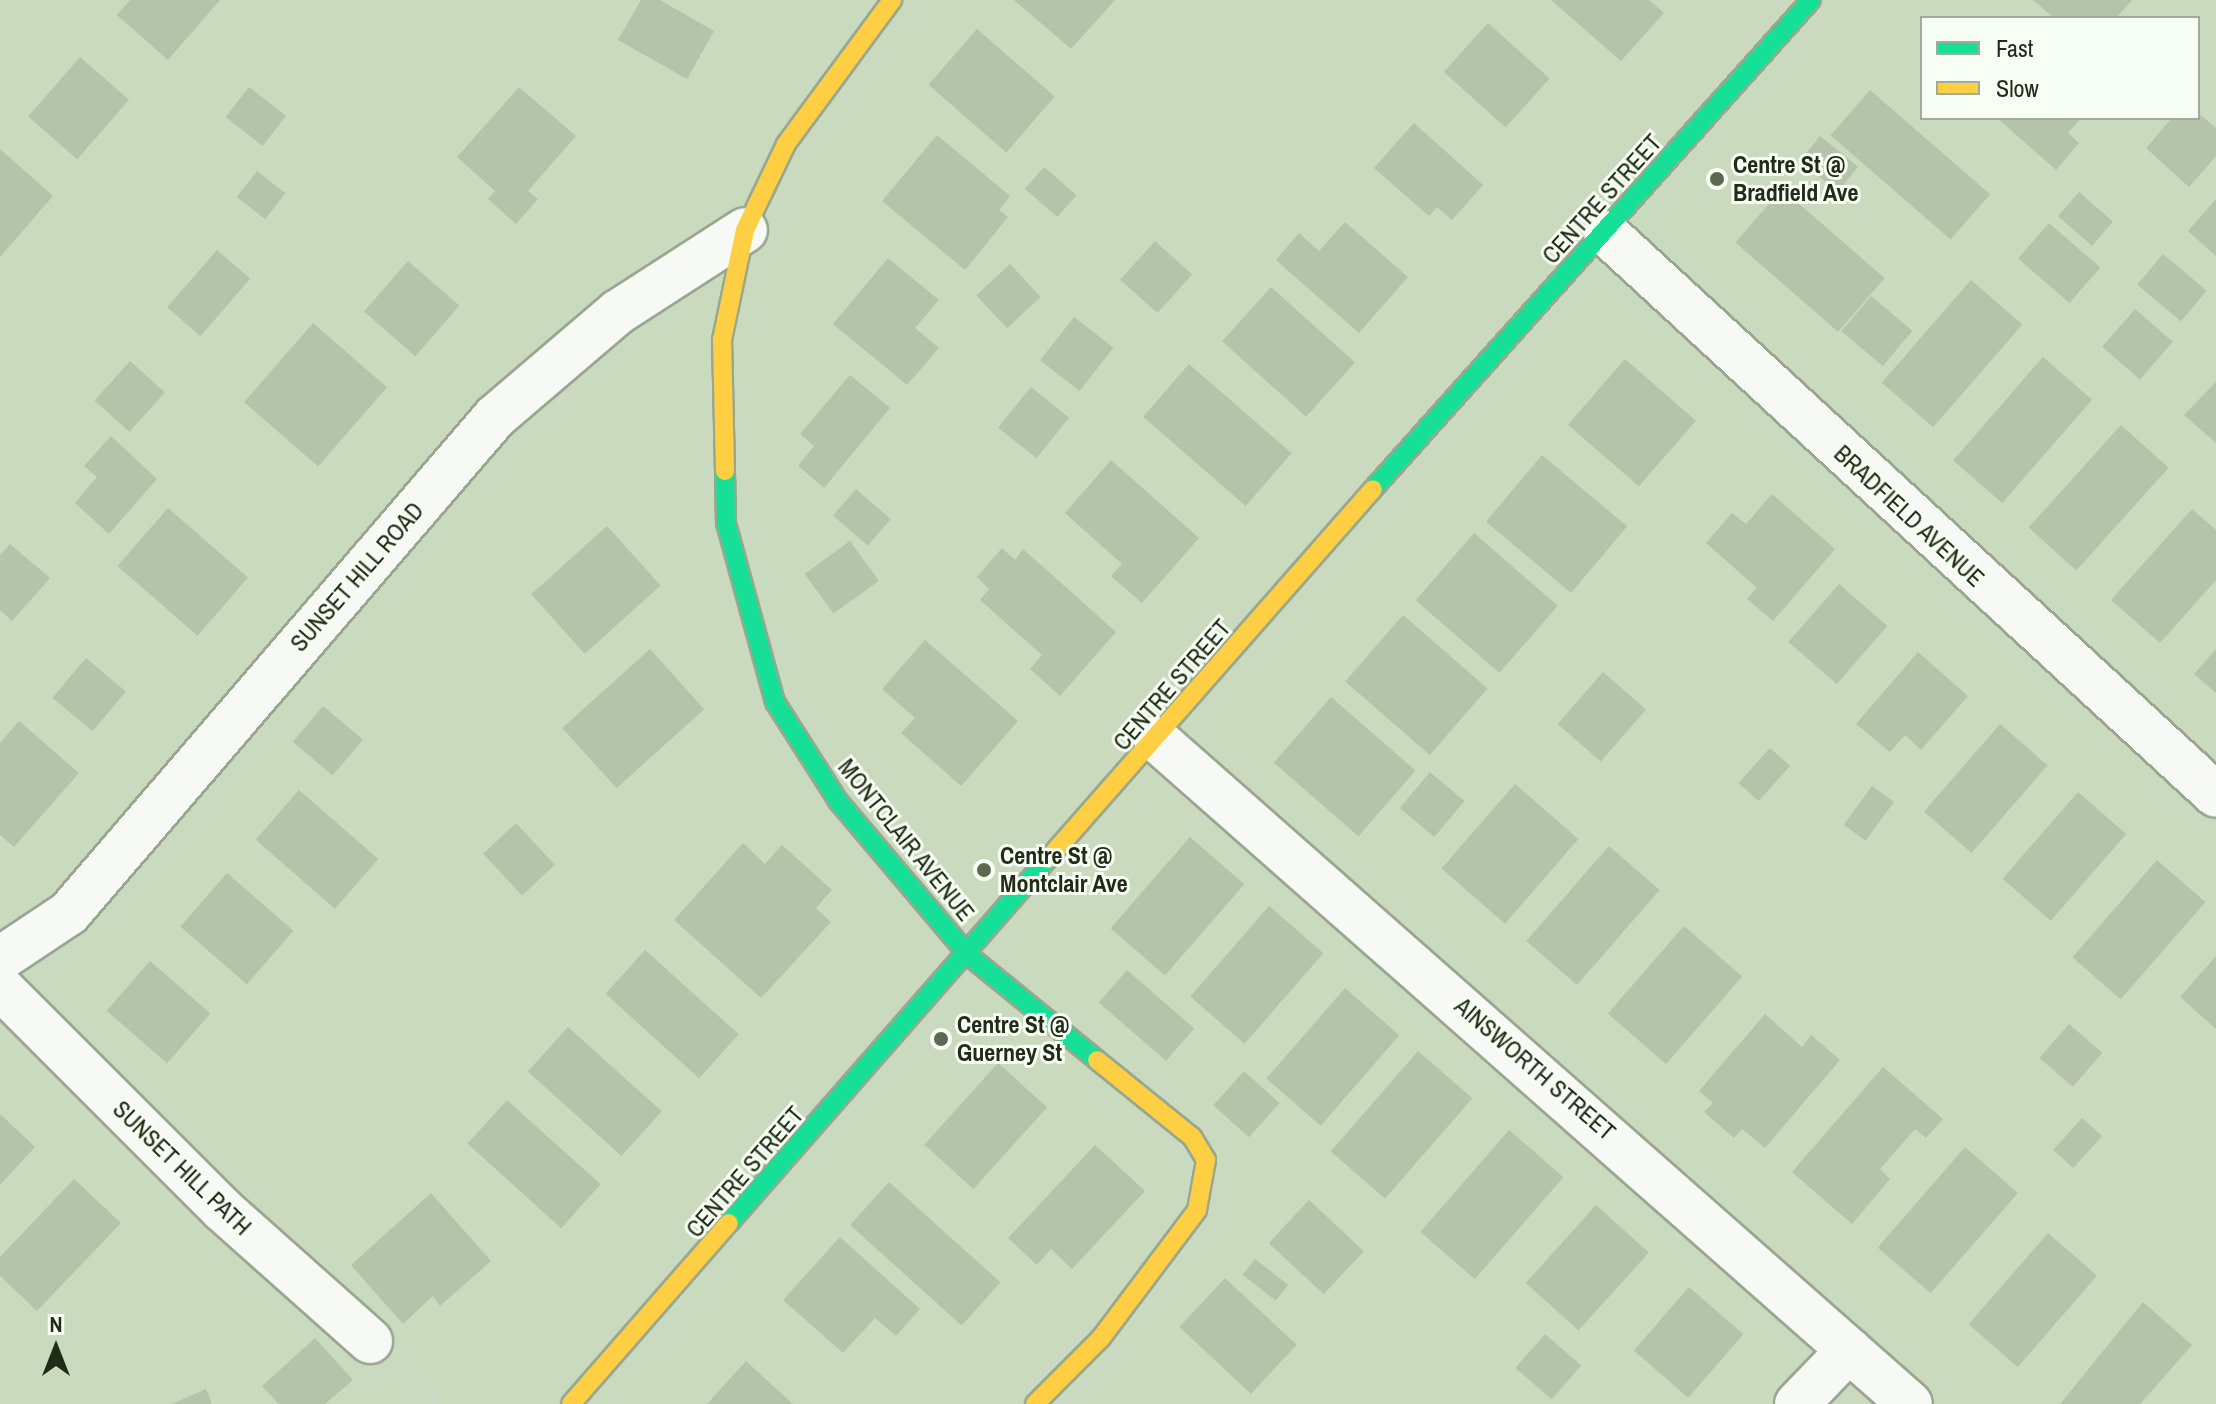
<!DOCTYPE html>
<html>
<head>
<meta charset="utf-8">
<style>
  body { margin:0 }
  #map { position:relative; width:2216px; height:1404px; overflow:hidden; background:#c9dabe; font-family:"Archivo Narrow",sans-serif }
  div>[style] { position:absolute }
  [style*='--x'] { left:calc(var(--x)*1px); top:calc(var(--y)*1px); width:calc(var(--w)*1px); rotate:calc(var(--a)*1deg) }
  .building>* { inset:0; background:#b4c3a9; transform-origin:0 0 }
  .path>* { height:5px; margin-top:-2.5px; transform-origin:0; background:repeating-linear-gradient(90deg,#cfd5cc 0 6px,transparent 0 10px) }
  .roads { filter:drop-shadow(2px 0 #99a690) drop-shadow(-2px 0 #99a690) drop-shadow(0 2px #99a690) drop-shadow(0 -2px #99a690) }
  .street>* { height:44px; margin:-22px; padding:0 22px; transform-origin:22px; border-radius:22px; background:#f7f9f5 }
  .fast>* { height:18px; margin:-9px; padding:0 9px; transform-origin:9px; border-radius:9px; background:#16e098 }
  .slow>* { height:18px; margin:-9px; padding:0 9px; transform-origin:9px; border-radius:9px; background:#ffcf43 }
  .dots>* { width:22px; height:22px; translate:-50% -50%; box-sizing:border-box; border:4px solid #f7fef3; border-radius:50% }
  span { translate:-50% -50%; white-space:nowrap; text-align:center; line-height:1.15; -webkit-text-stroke:6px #f7fef3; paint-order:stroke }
  .poi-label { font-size:24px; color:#202c17; font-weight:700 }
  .left { translate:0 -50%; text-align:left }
  .street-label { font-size:24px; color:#202c17 }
  .legend { position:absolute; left:1920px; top:16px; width:280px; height:104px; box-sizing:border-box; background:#f7fef3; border:2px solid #a1aa9b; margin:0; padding:10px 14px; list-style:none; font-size:24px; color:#202c17 }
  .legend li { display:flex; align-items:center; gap:16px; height:40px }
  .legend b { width:40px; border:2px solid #a1aa9b }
  .north { position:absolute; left:16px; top:1308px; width:80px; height:80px; -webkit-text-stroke:6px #f7fef3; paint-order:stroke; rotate:0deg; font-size:22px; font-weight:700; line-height:32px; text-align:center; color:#202c17 }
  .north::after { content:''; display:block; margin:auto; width:28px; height:36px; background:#202c17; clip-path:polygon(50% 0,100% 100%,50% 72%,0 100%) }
</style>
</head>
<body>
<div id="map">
  <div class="building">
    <i style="clip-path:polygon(130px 0,220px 0,168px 60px,117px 15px)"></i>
    <i style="clip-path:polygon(641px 0,660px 0,714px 31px,687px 79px,618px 40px)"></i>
    <i style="clip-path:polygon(1014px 0,1115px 0,1071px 49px)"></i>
    <i style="clip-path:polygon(1551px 0,1649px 0,1664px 13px,1621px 61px)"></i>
    <i style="clip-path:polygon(2033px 0,2132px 0,2116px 18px,2054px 18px)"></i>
    <i style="left:1488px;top:23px;width:83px;height:66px;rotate:42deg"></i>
    <i style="left:977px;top:29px;width:103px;height:74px;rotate:41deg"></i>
    <i style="left:80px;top:57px;width:65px;height:79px;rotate:41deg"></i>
    <i style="left:249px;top:87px;width:47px;height:38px;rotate:38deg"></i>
    <i style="clip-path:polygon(519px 87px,576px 136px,528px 191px,538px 199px,516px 224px,488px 199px,495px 191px,457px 157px)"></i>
    <i style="left:1870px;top:90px;width:159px;height:60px;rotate:41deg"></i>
    <i style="clip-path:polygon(2198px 113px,2216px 128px,2216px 156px,2189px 187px,2146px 148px,2172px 118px)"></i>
    <i style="clip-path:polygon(1997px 118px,2081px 118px,2068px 133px,2079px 143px,2056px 170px)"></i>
    <i style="clip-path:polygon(1414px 123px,1483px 185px,1452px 220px,1437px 207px,1429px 216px,1374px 168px)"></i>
    <i style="clip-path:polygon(937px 135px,1010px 196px,999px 210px,1008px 217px,965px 270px,882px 201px)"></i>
    <i style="left:1820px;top:136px;width:49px;height:32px;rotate:39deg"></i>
    <i style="clip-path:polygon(0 149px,53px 196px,0 257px)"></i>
    <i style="left:1044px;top:167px;width:43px;height:29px;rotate:41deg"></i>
    <i style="left:257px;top:171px;width:36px;height:33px;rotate:38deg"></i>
    <i style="left:1782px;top:189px;width:136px;height:71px;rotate:41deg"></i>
    <i style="left:2079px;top:192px;width:45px;height:32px;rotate:41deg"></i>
    <i style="clip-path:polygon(2216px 199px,2216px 256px,2188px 231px)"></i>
    <i style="clip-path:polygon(1345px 222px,1408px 277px,1359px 333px,1276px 260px,1299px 233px,1319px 251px)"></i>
    <i style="left:2049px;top:223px;width:68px;height:47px;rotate:41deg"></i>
    <i style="left:1155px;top:241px;width:50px;height:52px;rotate:42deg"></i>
    <i style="left:217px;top:250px;width:44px;height:76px;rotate:41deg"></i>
    <i style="left:2163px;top:254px;width:57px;height:40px;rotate:40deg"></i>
    <i style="clip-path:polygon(888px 258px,939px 300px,915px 328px,939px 348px,907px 385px,833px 324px)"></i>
    <i style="left:408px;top:261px;width:68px;height:67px;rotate:41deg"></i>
    <i style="left:1010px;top:264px;width:45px;height:46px;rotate:47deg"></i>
    <i style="left:1971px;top:280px;width:68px;height:136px;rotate:41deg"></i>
    <i style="left:1271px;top:287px;width:113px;height:73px;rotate:42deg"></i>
    <i style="left:1871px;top:296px;width:54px;height:46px;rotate:40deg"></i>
    <i style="left:2135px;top:309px;width:50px;height:50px;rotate:41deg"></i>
    <i style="left:1074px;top:317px;width:50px;height:55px;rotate:38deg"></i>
    <i style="left:313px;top:323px;width:98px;height:105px;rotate:41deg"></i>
    <i style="left:2043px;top:357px;width:65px;height:137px;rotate:41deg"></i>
    <i style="left:1625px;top:359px;width:94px;height:87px;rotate:41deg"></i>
    <i style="left:130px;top:361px;width:47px;height:53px;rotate:42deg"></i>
    <i style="left:1189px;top:364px;width:136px;height:70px;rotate:41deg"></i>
    <i style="clip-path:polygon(850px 375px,890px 408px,824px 488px,798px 466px,814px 446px,800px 434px)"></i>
    <i style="clip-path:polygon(2216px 382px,2216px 443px,2184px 415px)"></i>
    <i style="left:1031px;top:387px;width:49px;height:52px;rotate:39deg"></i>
    <i style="left:2121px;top:425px;width:64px;height:138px;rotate:42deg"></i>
    <i style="clip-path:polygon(111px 436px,157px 479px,109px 534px,75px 503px,97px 477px,84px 466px)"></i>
    <i style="left:1542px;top:455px;width:111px;height:87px;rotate:40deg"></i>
    <i style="clip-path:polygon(1111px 460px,1199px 538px,1142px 603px,1111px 576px,1122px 564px,1065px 513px)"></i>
    <i style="left:856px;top:489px;width:46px;height:35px;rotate:41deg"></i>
    <i style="clip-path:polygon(1772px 494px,1835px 549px,1773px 621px,1747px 599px,1757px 588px,1706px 543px,1732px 513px,1746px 524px)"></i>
    <i style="left:168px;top:508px;width:106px;height:77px;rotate:41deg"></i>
    <i style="clip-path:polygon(2192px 509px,2216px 530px,2216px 580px,2160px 643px,2111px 600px)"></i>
    <i style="left:607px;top:526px;width:80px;height:102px;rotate:48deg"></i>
    <i style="left:1474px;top:533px;width:111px;height:89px;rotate:41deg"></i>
    <i style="left:850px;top:541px;width:49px;height:56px;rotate:54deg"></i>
    <i style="clip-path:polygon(10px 544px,50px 578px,12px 621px,0 610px,0 555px)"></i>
    <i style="clip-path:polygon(1002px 548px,1015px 560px,1023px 549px,1116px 632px,1060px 696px,1030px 669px,1042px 655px,980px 600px,989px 589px,977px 577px)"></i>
    <i style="left:1839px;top:584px;width:64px;height:77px;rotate:41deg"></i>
    <i style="left:1403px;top:615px;width:112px;height:88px;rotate:41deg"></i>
    <i style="clip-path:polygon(925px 640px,1018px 721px,961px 786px,901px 733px,915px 718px,882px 689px)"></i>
    <i style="left:650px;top:649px;width:81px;height:118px;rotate:48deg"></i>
    <i style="clip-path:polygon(2216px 649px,2216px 693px,2194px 674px)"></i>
    <i style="clip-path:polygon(1918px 652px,1968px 696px,1921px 750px,1905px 735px,1890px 752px,1856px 724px)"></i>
    <i style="left:86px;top:658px;width:52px;height:52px;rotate:40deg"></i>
    <i style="left:1603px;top:672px;width:57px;height:69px;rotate:41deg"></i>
    <i style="left:1331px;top:697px;width:112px;height:87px;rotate:41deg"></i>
    <i style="left:323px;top:706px;width:52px;height:47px;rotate:40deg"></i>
    <i style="clip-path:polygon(19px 721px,79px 773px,14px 847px,0 835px,0 743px)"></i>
    <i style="left:2000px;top:724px;width:63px;height:116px;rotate:41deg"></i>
    <i style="left:1770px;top:748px;width:27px;height:47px;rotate:42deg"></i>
    <i style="left:1430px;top:772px;width:45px;height:47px;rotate:40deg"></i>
    <i style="left:1515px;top:784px;width:84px;height:112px;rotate:41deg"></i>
    <i style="left:1872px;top:786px;width:27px;height:48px;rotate:36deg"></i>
    <i style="left:299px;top:790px;width:105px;height:66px;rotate:41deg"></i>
    <i style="left:2078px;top:792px;width:64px;height:115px;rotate:41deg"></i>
    <i style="left:516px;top:823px;width:57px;height:45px;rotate:47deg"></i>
    <i style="left:1190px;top:837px;width:72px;height:121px;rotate:41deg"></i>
    <i style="clip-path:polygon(743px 843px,765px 864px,782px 845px,832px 890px,816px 908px,831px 922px,761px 998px,674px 920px)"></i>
    <i style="left:1609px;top:846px;width:67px;height:126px;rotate:41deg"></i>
    <i style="left:2157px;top:860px;width:64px;height:129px;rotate:41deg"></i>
    <i style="left:227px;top:873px;width:88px;height:71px;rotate:41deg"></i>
    <i style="left:1269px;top:906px;width:72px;height:120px;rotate:41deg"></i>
    <i style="left:1684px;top:926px;width:77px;height:116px;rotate:41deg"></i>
    <i style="left:645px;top:950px;width:126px;height:59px;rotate:42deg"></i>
    <i style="clip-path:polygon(2216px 956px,2216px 1029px,2180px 997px)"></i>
    <i style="left:150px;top:961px;width:80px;height:66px;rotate:41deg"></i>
    <i style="left:1127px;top:970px;width:89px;height:43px;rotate:41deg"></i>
    <i style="left:1345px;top:988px;width:72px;height:120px;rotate:41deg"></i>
    <i style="clip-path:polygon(1765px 1014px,1802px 1047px,1811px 1035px,1840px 1060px,1765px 1148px,1742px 1129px,1734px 1138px,1704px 1112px,1713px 1103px,1699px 1091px)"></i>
    <i style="left:2069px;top:1024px;width:44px;height:45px;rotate:41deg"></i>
    <i style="left:568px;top:1027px;width:126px;height:60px;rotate:42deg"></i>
    <i style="left:1418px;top:1051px;width:72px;height:133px;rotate:41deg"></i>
    <i style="left:998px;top:1063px;width:66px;height:110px;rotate:42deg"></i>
    <i style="clip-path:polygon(1883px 1067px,1943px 1119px,1926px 1138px,1915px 1129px,1880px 1169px,1890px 1179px,1852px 1224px,1792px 1172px)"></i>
    <i style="left:1244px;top:1071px;width:48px;height:46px;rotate:42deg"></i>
    <i style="left:507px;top:1100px;width:126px;height:59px;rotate:42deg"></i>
    <i style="clip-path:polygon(0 1114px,35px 1147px,0 1185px)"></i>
    <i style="left:2082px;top:1118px;width:27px;height:43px;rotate:42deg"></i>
    <i style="left:1509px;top:1130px;width:72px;height:135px;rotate:41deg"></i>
    <i style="clip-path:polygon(1095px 1145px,1145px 1191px,1072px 1269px,1051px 1249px,1037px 1265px,1008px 1238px)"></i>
    <i style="left:1965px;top:1147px;width:70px;height:133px;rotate:41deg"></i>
    <i style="clip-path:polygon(74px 1179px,121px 1223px,37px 1311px,0 1276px,0 1257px)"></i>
    <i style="left:889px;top:1182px;width:150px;height:58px;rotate:42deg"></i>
    <i style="clip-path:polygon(431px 1193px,491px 1261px,440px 1306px,433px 1296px,403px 1324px,351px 1265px)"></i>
    <i style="left:1309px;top:1200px;width:75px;height:59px;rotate:43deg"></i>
    <i style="left:1596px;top:1205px;width:71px;height:105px;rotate:42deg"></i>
    <i style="left:2048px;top:1233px;width:65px;height:121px;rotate:41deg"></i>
    <i style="clip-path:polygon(840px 1237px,920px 1309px,896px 1336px,875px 1318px,843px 1353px,783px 1300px)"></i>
    <i style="left:1255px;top:1259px;width:42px;height:20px;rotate:38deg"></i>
    <i style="left:1225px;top:1278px;width:98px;height:67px;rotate:43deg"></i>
    <i style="left:1689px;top:1287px;width:72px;height:84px;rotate:41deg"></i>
    <i style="clip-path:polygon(2143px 1302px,2192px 1345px,2140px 1404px,2060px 1404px)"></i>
    <i style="left:1545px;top:1334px;width:48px;height:45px;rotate:41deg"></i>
    <i style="clip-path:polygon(315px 1338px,353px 1380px,325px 1404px,279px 1404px,262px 1386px)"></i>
    <i style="clip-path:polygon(746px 1361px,793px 1404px,707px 1404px)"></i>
    <i style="clip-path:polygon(206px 1389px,212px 1404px,172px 1404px)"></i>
  </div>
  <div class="path">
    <i style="--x:403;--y:1372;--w:47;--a:42.4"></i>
  </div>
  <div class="roads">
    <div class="street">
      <i style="--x:1606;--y:233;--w:829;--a:42.65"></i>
      <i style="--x:1156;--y:739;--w:1005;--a:41.41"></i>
      <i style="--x:0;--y:959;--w:83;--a:-33.7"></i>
      <i style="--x:69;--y:913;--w:654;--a:-49.34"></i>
      <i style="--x:495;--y:417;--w:162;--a:-40.5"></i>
      <i style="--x:618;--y:312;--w:151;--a:-32.8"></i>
      <i style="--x:0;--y:987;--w:315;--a:45"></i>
      <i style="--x:223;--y:1210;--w:197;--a:41.7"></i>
      <i style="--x:1797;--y:1404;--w:75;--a:-46.1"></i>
    </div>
    <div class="fast">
      <i style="--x:725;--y:471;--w:52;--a:88.9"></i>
      <i style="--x:726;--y:523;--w:186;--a:74.7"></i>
      <i style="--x:775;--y:702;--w:117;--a:57.5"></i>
      <i style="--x:838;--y:801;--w:202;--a:49.8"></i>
      <i style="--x:968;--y:955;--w:166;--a:39.1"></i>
      <i style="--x:1373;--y:489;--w:656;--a:-48.15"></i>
      <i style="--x:729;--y:1223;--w:484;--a:-48.8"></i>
    </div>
    <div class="slow">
      <i style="--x:725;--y:471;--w:131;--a:-91.3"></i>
      <i style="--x:722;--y:340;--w:112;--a:-78.2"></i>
      <i style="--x:745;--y:230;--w:95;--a:-64.5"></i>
      <i style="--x:786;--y:144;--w:179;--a:-53.6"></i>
      <i style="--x:1048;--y:859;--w:492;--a:-48.7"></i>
      <i style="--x:571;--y:1404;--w:240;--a:-48.9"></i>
      <i style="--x:1035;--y:1404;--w:93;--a:-45"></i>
      <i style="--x:1101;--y:1338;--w:160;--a:-53.1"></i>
      <i style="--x:1197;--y:1210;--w:51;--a:-79.8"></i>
      <i style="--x:1206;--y:1160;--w:27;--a:-121"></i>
      <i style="--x:1192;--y:1137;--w:122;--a:-141"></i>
    </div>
  </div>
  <div class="dots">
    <i style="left:1717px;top:179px;background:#5b6951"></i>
    <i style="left:984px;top:870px;background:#5b6951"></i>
    <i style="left:941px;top:1039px;background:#5b6951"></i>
  </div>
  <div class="poi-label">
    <span class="left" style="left:1733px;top:179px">Centre St @<br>Bradfield Ave</span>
    <span class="left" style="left:1000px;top:870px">Centre St @<br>Montclair Ave</span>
    <span class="left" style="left:957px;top:1039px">Centre St @<br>Guerney St</span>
  </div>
  <div class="street-label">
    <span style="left:1602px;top:199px;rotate:-48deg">CENTRE STREET</span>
    <span style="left:1909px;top:516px;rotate:43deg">BRADFIELD AVENUE</span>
    <span style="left:357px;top:577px;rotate:-49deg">SUNSET HILL ROAD</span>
    <span style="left:1172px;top:685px;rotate:-49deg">CENTRE STREET</span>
    <span style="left:906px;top:840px;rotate:51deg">MONTCLAIR AVENUE</span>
    <span style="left:1535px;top:1069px;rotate:41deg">AINSWORTH STREET</span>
    <span style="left:182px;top:1168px;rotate:44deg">SUNSET HILL PATH</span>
    <span style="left:745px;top:1172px;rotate:-49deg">CENTRE STREET</span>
  </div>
  <ul class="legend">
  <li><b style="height:10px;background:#16e098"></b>Fast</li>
  <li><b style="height:10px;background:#ffcf43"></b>Slow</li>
  </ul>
  <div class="north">N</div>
</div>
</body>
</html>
